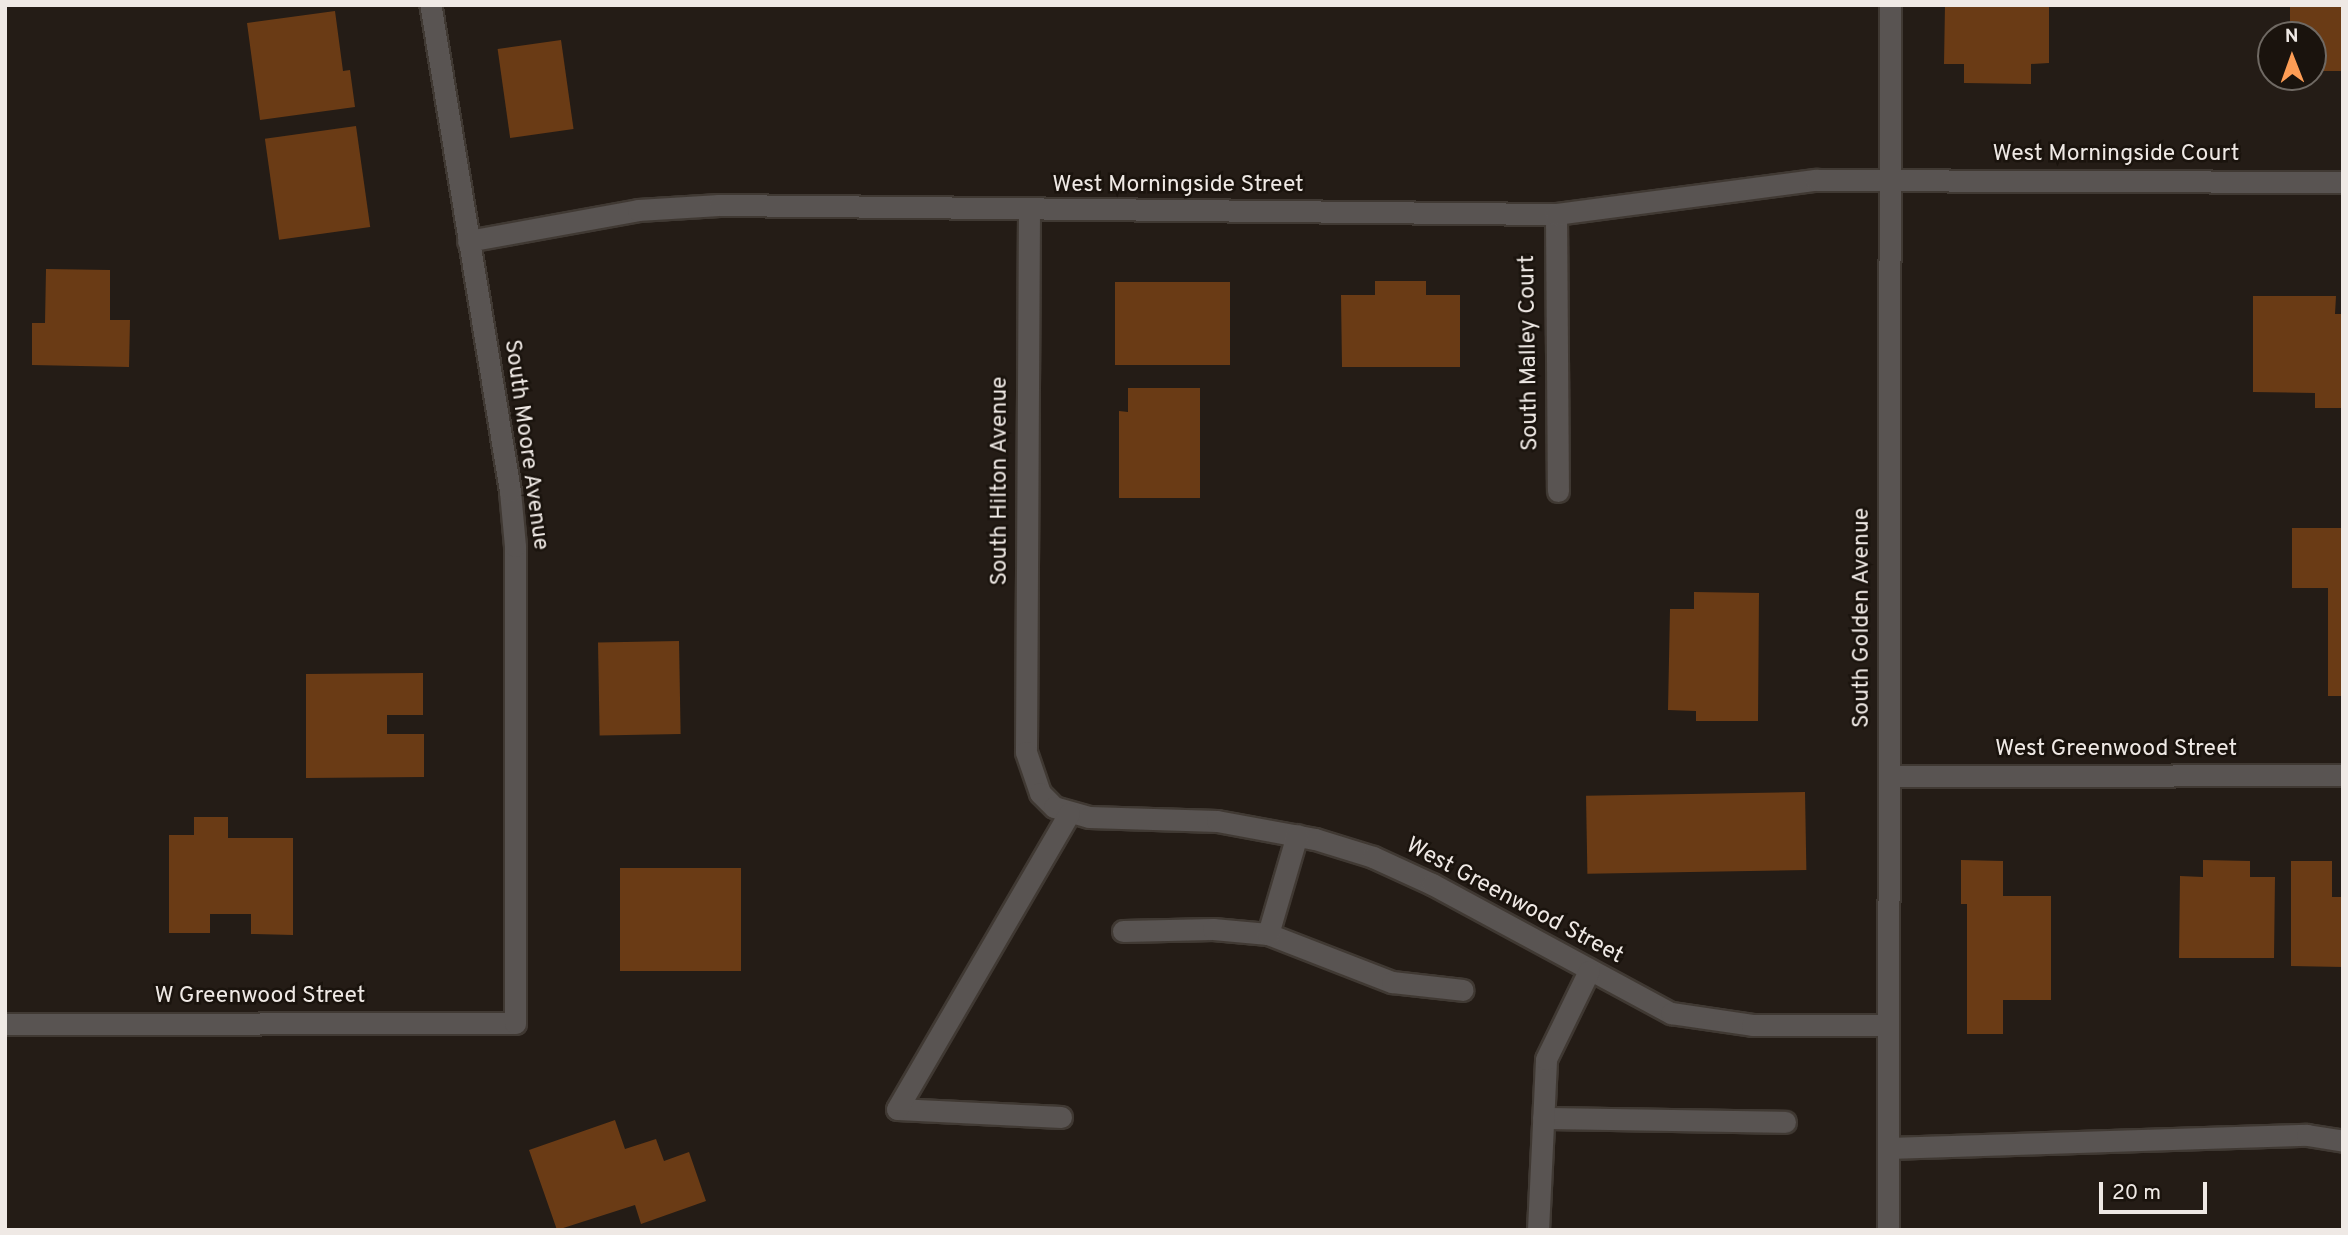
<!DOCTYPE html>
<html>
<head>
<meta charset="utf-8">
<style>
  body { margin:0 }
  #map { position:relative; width:2348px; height:1235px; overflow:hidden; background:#241c16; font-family:Overpass,sans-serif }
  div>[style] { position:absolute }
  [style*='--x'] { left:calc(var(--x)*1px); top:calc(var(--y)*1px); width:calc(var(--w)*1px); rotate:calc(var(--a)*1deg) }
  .building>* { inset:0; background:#6a3b15; transform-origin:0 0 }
  .roads { filter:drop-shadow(2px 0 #403933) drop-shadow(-2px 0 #403933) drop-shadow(0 2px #403933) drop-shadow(0 -2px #403933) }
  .minor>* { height:21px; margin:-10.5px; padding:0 10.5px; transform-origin:10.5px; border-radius:10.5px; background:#595452 }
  span { translate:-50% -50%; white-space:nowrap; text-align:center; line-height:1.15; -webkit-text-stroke:5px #1a130d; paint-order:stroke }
  .street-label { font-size:23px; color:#efe9e5 }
  .frame { position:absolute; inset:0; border:7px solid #efe9e5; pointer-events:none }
  .north { position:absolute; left:2257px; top:21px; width:70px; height:70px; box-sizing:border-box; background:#1a130d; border:2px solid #6f6963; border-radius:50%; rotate:359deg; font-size:19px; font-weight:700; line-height:28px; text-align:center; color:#efe9e5 }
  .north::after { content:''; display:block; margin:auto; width:24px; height:32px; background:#fd9d55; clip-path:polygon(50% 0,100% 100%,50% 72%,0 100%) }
  .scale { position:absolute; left:2099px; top:1182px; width:108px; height:32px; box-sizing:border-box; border:4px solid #efe9e5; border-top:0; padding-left:9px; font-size:21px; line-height:24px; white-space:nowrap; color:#efe9e5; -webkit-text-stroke:5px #1a130d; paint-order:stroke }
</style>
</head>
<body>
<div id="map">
  <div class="building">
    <i style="clip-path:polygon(1945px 5px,2049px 5px,2049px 63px,2031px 64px,2031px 84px,1964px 83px,1964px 64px,1944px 64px)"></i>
    <i style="clip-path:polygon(2290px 5px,2343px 5px,2343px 71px,2313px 71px,2313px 35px,2290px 35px)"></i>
    <i style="clip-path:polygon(335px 11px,343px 71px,350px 70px,355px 107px,260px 120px,247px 23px)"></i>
    <i style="left:561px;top:40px;width:90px;height:64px;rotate:82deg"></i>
    <i style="left:356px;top:126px;width:102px;height:92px;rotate:82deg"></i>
    <i style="clip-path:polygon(46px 269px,110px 270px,110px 320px,130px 320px,129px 367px,32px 365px,32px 323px,45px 323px)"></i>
    <i style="clip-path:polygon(1375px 281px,1426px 281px,1426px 295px,1460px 295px,1460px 367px,1342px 367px,1341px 295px,1375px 295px)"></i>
    <i style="left:1230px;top:282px;width:83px;height:115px;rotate:90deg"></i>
    <i style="clip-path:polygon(2253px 296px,2336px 296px,2335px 314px,2343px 314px,2343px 408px,2315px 408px,2315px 393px,2253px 392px)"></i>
    <i style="clip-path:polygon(1128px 388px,1200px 388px,1200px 498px,1119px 498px,1119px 411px,1128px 412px)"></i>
    <i style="clip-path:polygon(2292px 528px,2343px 528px,2343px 696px,2328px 696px,2328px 588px,2292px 588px)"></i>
    <i style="clip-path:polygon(1694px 592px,1759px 593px,1758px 721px,1696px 721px,1696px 711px,1668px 710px,1670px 609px,1694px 609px)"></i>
    <i style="left:679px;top:641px;width:93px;height:81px;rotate:89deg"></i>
    <i style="clip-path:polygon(423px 673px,423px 715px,387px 715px,387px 734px,424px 734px,424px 777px,306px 778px,306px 674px)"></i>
    <i style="left:1805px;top:792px;width:78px;height:219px;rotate:89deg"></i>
    <i style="clip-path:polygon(194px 817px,228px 817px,228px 838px,293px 838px,293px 935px,251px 934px,251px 914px,210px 914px,210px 933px,169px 933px,169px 835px,194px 835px)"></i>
    <i style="clip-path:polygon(1961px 860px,2003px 861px,2003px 896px,2051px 896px,2051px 1000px,2003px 1000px,2003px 1034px,1967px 1034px,1967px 904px,1961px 904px)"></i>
    <i style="clip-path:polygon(2203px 860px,2250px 861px,2250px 877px,2275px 877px,2274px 958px,2179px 958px,2180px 876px,2203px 877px)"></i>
    <i style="clip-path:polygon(2291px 861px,2332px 861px,2332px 897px,2343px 897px,2343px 967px,2291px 966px)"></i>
    <i style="left:620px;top:868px;width:121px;height:103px"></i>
    <i style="clip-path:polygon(615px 1120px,625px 1149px,656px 1139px,664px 1161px,689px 1152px,706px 1201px,641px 1224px,635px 1205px,557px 1230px,529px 1150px)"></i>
  </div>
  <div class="roads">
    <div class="minor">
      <i style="--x:1029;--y:211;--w:541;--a:90.32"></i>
      <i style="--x:1026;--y:752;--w:43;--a:71.1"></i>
      <i style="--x:1040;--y:793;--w:20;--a:45"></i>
      <i style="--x:1054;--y:807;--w:36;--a:16"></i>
      <i style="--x:1089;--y:817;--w:128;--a:1.8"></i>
      <i style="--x:1217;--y:821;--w:100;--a:10.4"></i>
      <i style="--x:1315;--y:839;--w:61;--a:17.2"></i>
      <i style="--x:1373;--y:857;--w:65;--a:24.6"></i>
      <i style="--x:1432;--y:884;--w:272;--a:28.4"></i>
      <i style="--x:1671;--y:1013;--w:82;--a:8.4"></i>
      <i style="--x:1752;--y:1025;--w:136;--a:0"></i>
      <i style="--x:1556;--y:214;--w:277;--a:89.6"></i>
      <i style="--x:468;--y:241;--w:173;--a:-10.3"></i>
      <i style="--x:638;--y:210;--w:81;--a:-3.5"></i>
      <i style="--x:719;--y:205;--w:837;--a:0.62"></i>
      <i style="--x:1556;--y:214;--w:262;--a:-7.5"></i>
      <i style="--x:1816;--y:180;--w:527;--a:0.22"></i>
      <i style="--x:1889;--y:776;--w:454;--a:-0.1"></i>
      <i style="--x:1123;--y:931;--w:90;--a:-1.3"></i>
      <i style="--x:1213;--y:929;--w:55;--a:5.2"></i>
      <i style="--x:1268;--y:934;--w:133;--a:21.2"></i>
      <i style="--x:1392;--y:982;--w:71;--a:6.4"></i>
      <i style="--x:1268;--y:934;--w:103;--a:-73.7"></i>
      <i style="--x:5;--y:1024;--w:510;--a:-0.11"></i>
      <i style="--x:515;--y:1023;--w:477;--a:-90"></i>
      <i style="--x:515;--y:546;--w:55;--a:-95.2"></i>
      <i style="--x:510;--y:491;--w:493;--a:-99.3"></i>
      <i style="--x:1061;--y:1117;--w:164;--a:-177.2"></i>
      <i style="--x:897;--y:1109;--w:342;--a:-59.8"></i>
      <i style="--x:1543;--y:1118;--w:242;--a:0.9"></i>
      <i style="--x:1888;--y:1148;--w:419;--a:-1.8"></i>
      <i style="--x:2307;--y:1135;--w:36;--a:9"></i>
      <i style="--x:1538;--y:1230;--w:171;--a:-87.3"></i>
      <i style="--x:1546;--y:1059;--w:98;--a:-64"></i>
      <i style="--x:1888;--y:1230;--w:1225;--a:-89.91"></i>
    </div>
  </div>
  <div class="street-label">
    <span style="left:2116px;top:155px">West Morningside Court</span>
    <span style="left:1178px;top:186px">West Morningside Street</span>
    <span style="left:1530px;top:353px;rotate:-91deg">South Malley Court</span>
    <span style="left:525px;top:445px;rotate:82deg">South Moore Avenue</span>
    <span style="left:1001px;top:481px;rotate:-90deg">South Hilton Avenue</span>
    <span style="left:1863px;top:618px;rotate:-90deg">South Golden Avenue</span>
    <span style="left:2116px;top:750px">West Greenwood Street</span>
    <span style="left:1514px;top:902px;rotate:28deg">West Greenwood Street</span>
    <span style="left:260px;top:997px">W Greenwood Street</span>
  </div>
  <div class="frame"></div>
  <div class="north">N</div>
  <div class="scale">20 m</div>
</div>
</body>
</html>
